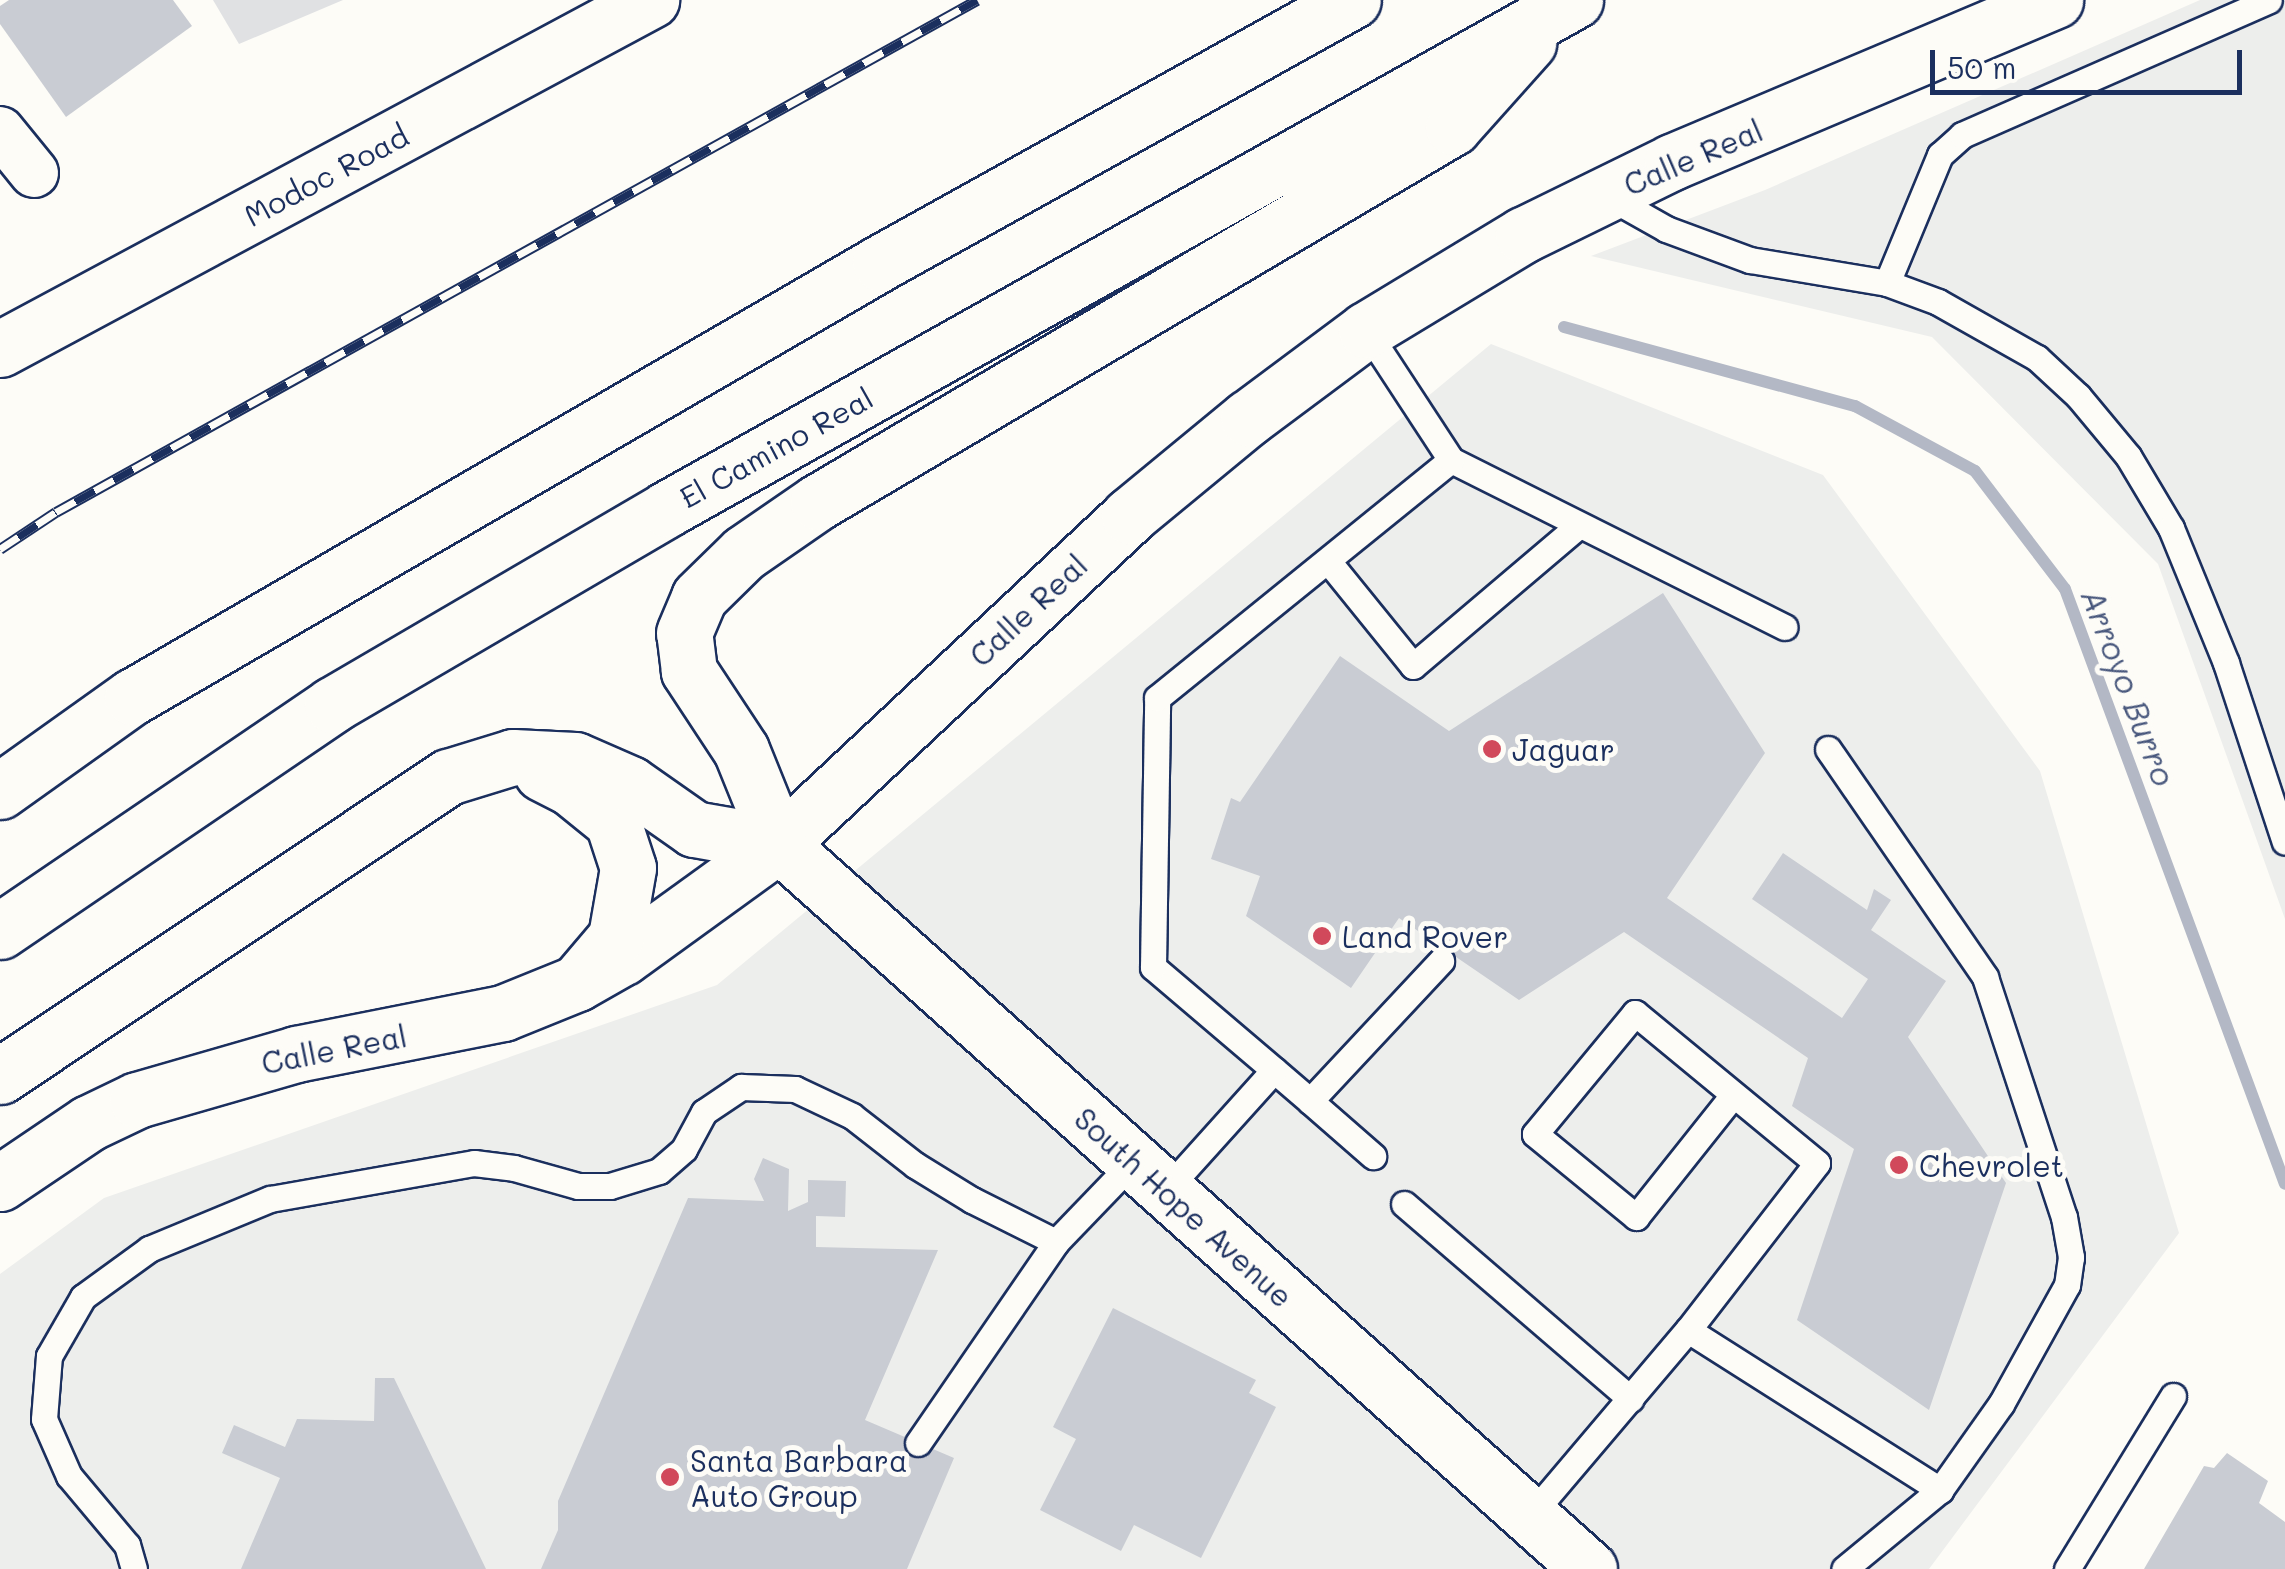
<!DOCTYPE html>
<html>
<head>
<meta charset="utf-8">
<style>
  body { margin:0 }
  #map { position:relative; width:2285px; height:1569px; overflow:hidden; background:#fdfcf7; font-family:Mali,sans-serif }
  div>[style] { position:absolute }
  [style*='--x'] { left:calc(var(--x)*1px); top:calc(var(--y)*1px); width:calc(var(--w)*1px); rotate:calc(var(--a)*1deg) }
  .built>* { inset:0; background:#edeeec }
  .green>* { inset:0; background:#e0e1e3 }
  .stream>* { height:12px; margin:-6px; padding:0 6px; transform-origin:6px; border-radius:6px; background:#b3b8c5 }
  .building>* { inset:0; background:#c9ccd3 }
  .roads { filter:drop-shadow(2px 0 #1b2f5e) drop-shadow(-2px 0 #1b2f5e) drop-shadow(0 2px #1b2f5e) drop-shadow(0 -2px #1b2f5e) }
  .service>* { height:25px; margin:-12.5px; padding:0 12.5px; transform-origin:12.5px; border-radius:12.5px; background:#fdfcf7 }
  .minor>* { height:48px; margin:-24px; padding:0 24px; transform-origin:24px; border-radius:24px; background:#fdfcf7 }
  .tertiary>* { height:55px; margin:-27.5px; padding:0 27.5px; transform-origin:27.5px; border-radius:27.5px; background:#fdfcf7 }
  .secondary>* { height:55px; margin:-27.5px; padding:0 27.5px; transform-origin:27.5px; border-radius:27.5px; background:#fdfcf7 }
  .motorway>* { height:55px; margin:-27.5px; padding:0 27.5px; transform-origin:27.5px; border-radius:27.5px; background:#fdfcf7 }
  .rail>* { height:11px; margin-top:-5.5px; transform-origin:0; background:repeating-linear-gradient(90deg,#fdfcf7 0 22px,#1b2f5e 0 44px); box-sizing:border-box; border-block:2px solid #1b2f5e }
  .dots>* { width:28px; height:28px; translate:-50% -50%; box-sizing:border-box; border:5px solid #fdfcf7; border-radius:50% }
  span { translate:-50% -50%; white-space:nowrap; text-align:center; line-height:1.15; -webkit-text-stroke:10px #fdfcf7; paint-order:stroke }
  .street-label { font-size:30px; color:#1b2f5e }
  .poi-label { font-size:30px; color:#1b2f5e }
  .left { translate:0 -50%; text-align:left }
  .water-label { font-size:32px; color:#49587d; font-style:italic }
  .scale { position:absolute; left:1930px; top:50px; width:312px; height:45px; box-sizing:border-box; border:5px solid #1b2f5e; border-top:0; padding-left:12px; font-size:30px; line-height:35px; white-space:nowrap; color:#1b2f5e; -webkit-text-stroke:8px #fdfcf7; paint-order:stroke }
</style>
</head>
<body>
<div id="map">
  <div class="built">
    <i style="clip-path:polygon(2200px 0,2285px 0,2285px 919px,2158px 564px,1932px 337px,1591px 256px,1765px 190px)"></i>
    <i style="clip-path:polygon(1491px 344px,1823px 475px,2040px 771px,2179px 1233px,1929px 1569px,0 1569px,0 1274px,104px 1198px,717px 985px)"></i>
  </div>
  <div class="green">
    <i style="clip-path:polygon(213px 0,343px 0,239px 44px)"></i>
  </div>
  <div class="stream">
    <i style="--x:1564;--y:327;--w:302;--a:15.2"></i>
    <i style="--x:1855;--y:406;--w:136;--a:28.4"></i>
    <i style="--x:1975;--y:471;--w:148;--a:52.7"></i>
    <i style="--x:2065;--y:589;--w:634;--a:69.71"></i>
  </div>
  <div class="building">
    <i style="clip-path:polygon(9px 0,173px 0,192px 26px,66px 117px,0 24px,0 6px)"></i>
    <i style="clip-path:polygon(1663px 593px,1765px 753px,1667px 898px,1842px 1018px,1868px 979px,1752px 899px,1783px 853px,1867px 910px,1874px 889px,1891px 900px,1871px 930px,1946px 981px,1908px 1037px,2006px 1183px,1929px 1410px,1797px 1320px,1854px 1149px,1792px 1106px,1808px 1058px,1624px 932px,1519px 1000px,1399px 918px,1351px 988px,1246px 916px,1260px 876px,1211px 859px,1231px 798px,1240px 802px,1340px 656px,1449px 731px)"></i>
    <i style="clip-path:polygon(763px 1158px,789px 1169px,788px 1211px,808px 1202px,808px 1180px,846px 1181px,845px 1217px,816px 1216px,816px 1247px,938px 1250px,865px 1420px,954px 1458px,907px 1569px,541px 1569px,558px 1530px,558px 1501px,688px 1198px,764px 1201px,754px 1179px)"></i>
    <i style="clip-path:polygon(1113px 1308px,1256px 1380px,1249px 1393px,1276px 1407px,1201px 1558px,1134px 1525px,1121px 1551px,1040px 1510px,1076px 1439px,1053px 1427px)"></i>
    <i style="clip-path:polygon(375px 1378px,394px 1378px,486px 1569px,241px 1569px,280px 1478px,222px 1453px,234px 1425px,285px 1447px,297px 1419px,374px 1421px)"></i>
    <i style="clip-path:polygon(2227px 1453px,2268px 1481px,2259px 1503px,2285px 1522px,2285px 1569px,2144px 1569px,2204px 1466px,2214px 1468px)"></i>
  </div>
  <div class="roads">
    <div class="service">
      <i style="--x:1606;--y:195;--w:69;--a:29.5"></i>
      <i style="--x:1666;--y:229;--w:90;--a:20.3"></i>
      <i style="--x:1750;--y:260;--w:139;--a:9.5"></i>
      <i style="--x:1887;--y:283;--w:54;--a:20.4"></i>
      <i style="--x:1938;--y:302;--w:114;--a:29.5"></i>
      <i style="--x:2037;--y:358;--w:56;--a:42.8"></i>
      <i style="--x:2078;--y:396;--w:78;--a:50.2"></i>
      <i style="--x:2128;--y:456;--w:84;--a:59.2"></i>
      <i style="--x:2171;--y:528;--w:146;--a:67.8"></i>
      <i style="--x:2226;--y:663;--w:188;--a:71.8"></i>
      <i style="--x:1887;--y:283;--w:139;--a:-67.5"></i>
      <i style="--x:1940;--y:155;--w:30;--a:-42"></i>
      <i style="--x:1962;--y:135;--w:335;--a:-23.7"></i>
      <i style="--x:1451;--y:460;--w:373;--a:26.6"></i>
      <i style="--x:1328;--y:561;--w:135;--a:51"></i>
      <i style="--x:1413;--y:666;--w:216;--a:-40.3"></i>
      <i style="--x:1828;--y:749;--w:277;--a:55.4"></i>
      <i style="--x:1985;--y:977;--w:253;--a:71.8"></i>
      <i style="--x:2064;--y:1217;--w:41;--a:80.1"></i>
      <i style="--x:2071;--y:1257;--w:28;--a:98"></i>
      <i style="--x:2067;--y:1285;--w:136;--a:119"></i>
      <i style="--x:2001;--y:1404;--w:105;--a:125.3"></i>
      <i style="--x:1940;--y:1490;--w:124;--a:140.5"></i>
      <i style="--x:1274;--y:1070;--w:48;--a:40.7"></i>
      <i style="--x:1310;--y:1101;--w:192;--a:-46.9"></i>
      <i style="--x:1310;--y:1101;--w:84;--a:41.1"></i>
      <i style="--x:1166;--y:1190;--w:161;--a:-48"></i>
      <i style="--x:1274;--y:1070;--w:159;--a:-139.6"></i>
      <i style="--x:1153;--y:967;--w:269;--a:-89.1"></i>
      <i style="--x:1157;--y:698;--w:378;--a:-39"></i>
      <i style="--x:1451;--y:460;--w:155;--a:-123.2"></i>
      <i style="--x:1404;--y:1204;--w:299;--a:40.7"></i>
      <i style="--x:1688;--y:1330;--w:211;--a:-52.3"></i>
      <i style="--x:1817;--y:1163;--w:236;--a:-140.5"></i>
      <i style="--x:1635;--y:1013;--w:157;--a:129.6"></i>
      <i style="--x:1535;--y:1134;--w:131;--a:39.4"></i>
      <i style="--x:1636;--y:1217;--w:156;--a:-51.5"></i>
      <i style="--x:918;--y:1443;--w:244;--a:-55.5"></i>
      <i style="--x:1056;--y:1242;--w:111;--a:-46.1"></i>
      <i style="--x:1530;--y:1516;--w:244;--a:-49.7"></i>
      <i style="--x:1688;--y:1330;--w:299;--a:32.4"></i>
      <i style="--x:134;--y:1569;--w:25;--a:-106"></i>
      <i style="--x:127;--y:1545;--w:90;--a:-130"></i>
      <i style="--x:69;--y:1476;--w:62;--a:-113.7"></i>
      <i style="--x:44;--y:1419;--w:63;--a:-85.5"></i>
      <i style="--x:49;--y:1356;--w:68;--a:-60"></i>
      <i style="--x:83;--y:1297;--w:82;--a:-36"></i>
      <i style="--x:149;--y:1249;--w:131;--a:-22.5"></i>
      <i style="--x:270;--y:1199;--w:207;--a:-10"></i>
      <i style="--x:474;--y:1163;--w:40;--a:7.1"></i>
      <i style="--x:514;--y:1168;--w:66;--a:15.7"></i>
      <i style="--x:578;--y:1186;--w:32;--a:0"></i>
      <i style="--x:610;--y:1186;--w:51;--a:-17"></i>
      <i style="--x:659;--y:1171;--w:33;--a:-41"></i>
      <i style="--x:684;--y:1149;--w:42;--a:-61.6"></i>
      <i style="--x:704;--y:1112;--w:45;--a:-34"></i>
      <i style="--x:741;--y:1087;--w:54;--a:2.1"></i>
      <i style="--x:795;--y:1089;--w:63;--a:25.3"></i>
      <i style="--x:852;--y:1116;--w:80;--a:37.9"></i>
      <i style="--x:915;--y:1165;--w:67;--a:31.6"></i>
      <i style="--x:972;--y:1200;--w:94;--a:26.6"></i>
      <i style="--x:2067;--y:1569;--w:203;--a:-58.5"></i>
    </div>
    <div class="minor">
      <i style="--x:0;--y:131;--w:54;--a:51"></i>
    </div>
    <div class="tertiary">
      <i style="--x:0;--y:349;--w:739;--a:-28.2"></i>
      <i style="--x:0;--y:1183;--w:107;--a:-34"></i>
      <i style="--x:89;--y:1123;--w:53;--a:-25.6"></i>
      <i style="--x:137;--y:1100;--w:166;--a:-16.1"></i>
      <i style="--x:296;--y:1054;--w:211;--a:-11.2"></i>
      <i style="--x:503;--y:1013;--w:80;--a:-22.1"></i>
      <i style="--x:577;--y:983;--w:53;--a:-29.5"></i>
      <i style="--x:623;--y:957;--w:193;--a:-35.9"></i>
      <i style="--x:779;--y:844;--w:480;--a:-43.1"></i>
      <i style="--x:1129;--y:516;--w:154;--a:-39.5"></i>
      <i style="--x:1248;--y:418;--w:147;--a:-36.7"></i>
      <i style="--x:1366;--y:330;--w:184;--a:-31.2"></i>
      <i style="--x:1523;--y:235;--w:166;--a:-26.1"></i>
      <i style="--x:1672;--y:162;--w:416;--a:-22.9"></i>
    </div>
    <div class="secondary">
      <i style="--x:779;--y:844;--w:1087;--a:41.83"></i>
    </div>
    <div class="motorway">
      <i style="--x:542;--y:773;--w:33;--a:27"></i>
      <i style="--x:571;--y:788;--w:54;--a:39"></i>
      <i style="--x:613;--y:822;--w:48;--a:71.9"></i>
      <i style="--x:628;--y:868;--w:70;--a:99.9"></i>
      <i style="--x:616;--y:937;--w:60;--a:130.3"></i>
      <i style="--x:0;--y:791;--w:162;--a:-35.5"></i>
      <i style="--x:132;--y:697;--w:865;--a:-30.12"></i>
      <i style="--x:880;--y:263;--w:541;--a:-29.08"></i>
      <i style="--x:779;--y:844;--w:101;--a:-112"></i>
      <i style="--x:741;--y:750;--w:95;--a:-123.4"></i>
      <i style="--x:689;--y:671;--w:38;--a:-97"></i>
      <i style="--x:684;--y:633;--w:39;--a:-67"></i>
      <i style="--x:699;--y:597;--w:63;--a:-44.4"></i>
      <i style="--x:744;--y:553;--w:90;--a:-34.6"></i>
      <i style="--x:818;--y:502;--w:737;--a:-30.56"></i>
      <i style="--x:1453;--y:127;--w:113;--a:-48.2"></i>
      <i style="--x:0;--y:931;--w:402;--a:-34.2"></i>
      <i style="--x:332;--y:705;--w:388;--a:-30.3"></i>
      <i style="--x:667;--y:509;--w:1041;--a:-29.27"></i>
      <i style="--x:0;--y:1076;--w:539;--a:-33.72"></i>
      <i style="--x:448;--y:777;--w:68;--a:-17.1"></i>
      <i style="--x:513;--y:757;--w:62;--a:2.8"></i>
      <i style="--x:575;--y:760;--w:60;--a:23.6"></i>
      <i style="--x:630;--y:784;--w:78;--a:35.1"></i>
      <i style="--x:694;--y:829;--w:86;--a:10"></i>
    </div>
  </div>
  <div class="rail">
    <i style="--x:0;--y:549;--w:67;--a:-33.5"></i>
    <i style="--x:56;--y:512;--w:1054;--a:-29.07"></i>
  </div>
  <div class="dots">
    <i style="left:1492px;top:749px;background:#d1495b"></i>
    <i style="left:1322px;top:936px;background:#d1495b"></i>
    <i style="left:1899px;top:1165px;background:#d1495b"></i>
    <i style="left:670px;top:1477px;background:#d1495b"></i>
  </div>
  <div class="street-label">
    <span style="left:1693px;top:157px;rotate:-23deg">Calle Real</span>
    <span style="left:326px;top:175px;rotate:-28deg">Modoc Road</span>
    <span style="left:776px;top:447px;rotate:-29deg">El Camino Real</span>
    <span style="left:1028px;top:610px;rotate:-43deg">Calle Real</span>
    <span style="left:334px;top:1049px;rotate:-11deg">Calle Real</span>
    <span style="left:1184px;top:1207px;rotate:42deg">South Hope Avenue</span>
  </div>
  <div class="poi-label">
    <span class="left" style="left:1512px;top:749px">Jaguar</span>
    <span class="left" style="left:1342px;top:936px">Land Rover</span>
    <span class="left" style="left:1919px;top:1165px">Chevrolet</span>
    <span class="left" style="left:690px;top:1477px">Santa Barbara<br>Auto Group</span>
  </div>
  <div class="water-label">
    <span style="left:2129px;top:687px;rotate:69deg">Arroyo Burro</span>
  </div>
  <div class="scale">50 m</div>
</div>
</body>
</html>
